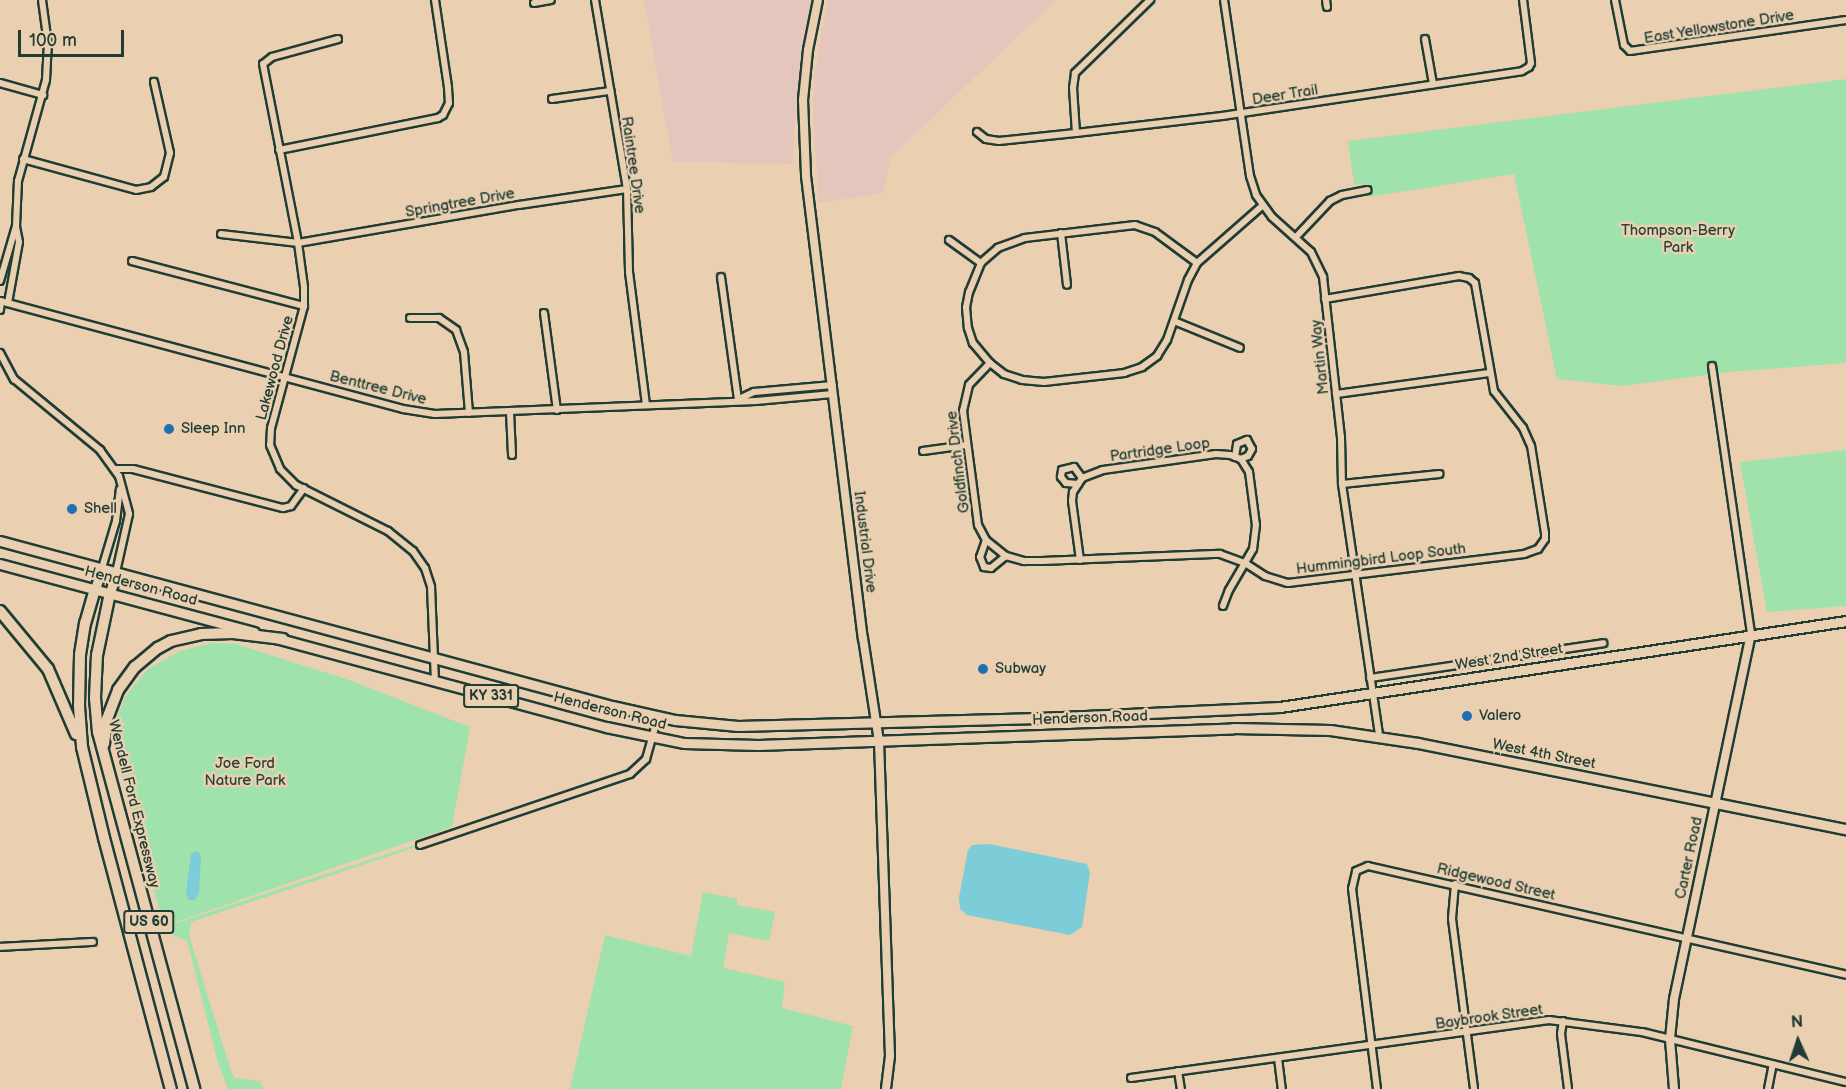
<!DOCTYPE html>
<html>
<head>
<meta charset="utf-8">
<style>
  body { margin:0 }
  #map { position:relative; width:1846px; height:1089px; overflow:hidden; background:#eacfb1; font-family:"Balsamiq Sans",sans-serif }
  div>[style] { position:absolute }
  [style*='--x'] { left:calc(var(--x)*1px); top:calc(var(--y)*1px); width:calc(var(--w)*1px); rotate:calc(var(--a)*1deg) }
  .built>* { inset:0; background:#e4c6bd }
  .green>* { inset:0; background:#a0e2ac }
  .water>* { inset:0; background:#7dcdd8 }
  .roads { filter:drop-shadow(2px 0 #1f3d34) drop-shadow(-2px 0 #1f3d34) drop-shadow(0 2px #1f3d34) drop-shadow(0 -2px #1f3d34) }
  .minor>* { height:6px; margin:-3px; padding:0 3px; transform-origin:3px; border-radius:3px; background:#eacfb1 }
  .tertiary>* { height:8px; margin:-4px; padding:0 4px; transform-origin:4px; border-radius:4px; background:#eacfb1 }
  .secondary>* { height:8px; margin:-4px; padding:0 4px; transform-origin:4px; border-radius:4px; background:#eacfb1 }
  .primary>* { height:9px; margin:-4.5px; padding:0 4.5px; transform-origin:4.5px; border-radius:4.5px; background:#eacfb1 }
  .motorway>* { height:10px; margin:-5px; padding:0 5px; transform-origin:5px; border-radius:5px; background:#eacfb1 }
  .dots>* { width:16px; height:16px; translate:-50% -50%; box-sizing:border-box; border:3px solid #eacfb1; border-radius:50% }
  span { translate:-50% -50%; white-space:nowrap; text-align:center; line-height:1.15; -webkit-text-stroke:5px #eacfb1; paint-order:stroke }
  .shield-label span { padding:2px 4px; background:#eacfb1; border:2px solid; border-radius:4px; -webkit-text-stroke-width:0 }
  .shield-label { font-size:14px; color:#1f3d34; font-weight:700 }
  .street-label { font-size:15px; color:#1f3d34 }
  .park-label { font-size:15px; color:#25453a }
  .poi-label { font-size:15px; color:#1f3d34 }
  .left { translate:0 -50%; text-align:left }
  .north { position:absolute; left:1768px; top:1011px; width:60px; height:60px; -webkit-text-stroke:4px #eacfb1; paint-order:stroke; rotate:357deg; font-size:16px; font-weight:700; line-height:24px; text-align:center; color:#1f3d34 }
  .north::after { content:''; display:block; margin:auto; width:21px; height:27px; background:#1f3d34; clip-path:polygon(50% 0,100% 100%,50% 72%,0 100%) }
  .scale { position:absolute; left:18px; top:30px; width:106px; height:27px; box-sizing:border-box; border:3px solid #1f3d34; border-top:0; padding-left:8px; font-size:18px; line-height:21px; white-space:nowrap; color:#1f3d34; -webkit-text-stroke:4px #eacfb1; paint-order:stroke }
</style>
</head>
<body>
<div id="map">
  <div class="built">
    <i style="clip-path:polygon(644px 0,811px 0,800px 61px,792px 164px,673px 162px)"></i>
    <i style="clip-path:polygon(828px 0,1056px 0,891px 157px,883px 193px,819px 203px,813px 114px,815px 71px)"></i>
  </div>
  <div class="green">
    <i style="clip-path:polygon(1846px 79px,1846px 363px,1729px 372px,1622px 386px,1557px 379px,1514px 174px,1368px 197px,1366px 184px,1354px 185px,1348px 141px)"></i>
    <i style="clip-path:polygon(1846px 450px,1846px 606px,1767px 612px,1740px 462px)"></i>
    <i style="clip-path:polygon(212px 643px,236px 644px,349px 680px,470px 727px,452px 827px,164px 926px,122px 775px,116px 743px,118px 715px,127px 694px,148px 669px,180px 651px)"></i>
    <i style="clip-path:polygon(421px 843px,422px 845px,191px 922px,189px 935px,231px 1071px,235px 1078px,260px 1081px,264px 1089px,228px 1089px,218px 1063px,187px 940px,176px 937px,164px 927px)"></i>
    <i style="clip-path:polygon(703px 892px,737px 899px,737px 905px,775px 912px,769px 941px,729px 933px,723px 968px,785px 982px,782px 1008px,853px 1026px,841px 1089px,570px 1089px,605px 935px,691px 956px)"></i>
  </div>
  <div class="water">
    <i style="clip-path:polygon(989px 844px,1087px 864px,1090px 873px,1082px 927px,1070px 935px,967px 915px,960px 909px,959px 897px,968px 850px,972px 845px)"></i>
    <i style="clip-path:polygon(196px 851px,201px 855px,199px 893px,195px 900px,189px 900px,186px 893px,191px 854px)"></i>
  </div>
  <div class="roads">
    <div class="minor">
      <i style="--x:595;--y:0;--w:192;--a:80.4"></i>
      <i style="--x:627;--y:189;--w:83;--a:88.6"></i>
      <i style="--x:629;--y:272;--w:134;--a:82.7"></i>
      <i style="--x:1224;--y:0;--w:178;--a:81.6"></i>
      <i style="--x:1250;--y:176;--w:20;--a:72"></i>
      <i style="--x:1256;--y:195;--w:27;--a:54"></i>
      <i style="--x:1272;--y:217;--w:52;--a:41.9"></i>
      <i style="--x:1311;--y:252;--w:28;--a:64"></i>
      <i style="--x:1323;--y:277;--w:161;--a:83.6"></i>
      <i style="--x:1341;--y:437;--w:47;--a:88.8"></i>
      <i style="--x:1342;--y:484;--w:255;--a:81.6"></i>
      <i style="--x:1326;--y:0;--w:7;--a:82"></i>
      <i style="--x:1615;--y:0;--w:46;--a:78.7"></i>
      <i style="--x:1624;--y:45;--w:8;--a:45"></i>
      <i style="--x:1630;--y:51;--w:218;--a:-8.2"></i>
      <i style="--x:534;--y:3;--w:17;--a:-10"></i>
      <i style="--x:338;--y:39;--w:68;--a:164.7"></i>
      <i style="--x:272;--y:57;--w:11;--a:142"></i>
      <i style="--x:263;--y:64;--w:182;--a:78.9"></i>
      <i style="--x:298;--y:243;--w:44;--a:82.2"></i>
      <i style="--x:304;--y:287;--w:19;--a:90"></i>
      <i style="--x:304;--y:306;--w:126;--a:105.1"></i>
      <i style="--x:271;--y:428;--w:17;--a:93"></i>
      <i style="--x:270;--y:445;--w:26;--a:67"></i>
      <i style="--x:280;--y:469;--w:23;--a:45"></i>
      <i style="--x:296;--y:485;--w:103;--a:26.6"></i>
      <i style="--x:388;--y:531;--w:32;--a:39"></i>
      <i style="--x:413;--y:551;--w:21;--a:55"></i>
      <i style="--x:425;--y:568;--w:20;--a:72"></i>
      <i style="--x:431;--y:587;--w:94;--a:87.6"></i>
      <i style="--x:1425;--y:39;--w:46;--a:79.9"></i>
      <i style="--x:0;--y:83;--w:45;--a:15.6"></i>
      <i style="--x:552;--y:99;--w:59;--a:-7.9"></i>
      <i style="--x:977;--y:132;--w:11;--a:38"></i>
      <i style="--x:986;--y:139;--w:13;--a:9"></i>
      <i style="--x:999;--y:141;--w:77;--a:-5.9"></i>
      <i style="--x:1076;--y:133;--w:147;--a:-6.6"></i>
      <i style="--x:1222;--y:116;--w:303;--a:-8.5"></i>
      <i style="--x:1522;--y:71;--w:8;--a:-30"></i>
      <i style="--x:1529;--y:67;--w:4;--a:-63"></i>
      <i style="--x:1531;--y:63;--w:64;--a:-97.2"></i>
      <i style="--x:1076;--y:133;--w:45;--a:-93.8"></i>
      <i style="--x:1073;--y:88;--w:15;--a:-82"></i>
      <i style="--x:1075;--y:73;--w:105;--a:-44.2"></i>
      <i style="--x:279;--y:150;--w:162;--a:-11.4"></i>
      <i style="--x:438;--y:118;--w:6;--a:-31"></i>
      <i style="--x:443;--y:115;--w:13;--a:-63"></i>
      <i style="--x:449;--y:103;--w:16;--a:-94"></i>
      <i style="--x:448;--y:87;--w:88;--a:-98.5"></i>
      <i style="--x:23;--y:159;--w:117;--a:15.3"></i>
      <i style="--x:136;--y:190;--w:15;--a:-11"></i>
      <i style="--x:151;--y:187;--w:16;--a:-38"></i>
      <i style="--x:164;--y:177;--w:25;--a:-76"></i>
      <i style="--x:170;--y:153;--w:73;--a:-102.7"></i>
      <i style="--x:1061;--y:233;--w:52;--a:83.4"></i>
      <i style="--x:221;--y:234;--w:78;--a:6.7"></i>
      <i style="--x:298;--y:243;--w:224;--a:-9.8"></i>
      <i style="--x:519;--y:205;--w:109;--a:-8.4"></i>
      <i style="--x:1296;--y:237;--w:50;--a:-46.6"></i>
      <i style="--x:1330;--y:201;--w:13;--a:-27"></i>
      <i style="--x:1342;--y:195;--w:26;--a:-11"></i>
      <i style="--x:949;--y:240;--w:39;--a:36"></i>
      <i style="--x:132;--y:261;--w:178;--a:14.7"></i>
      <i style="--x:1197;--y:263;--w:52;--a:-143.6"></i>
      <i style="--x:1155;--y:232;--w:21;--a:-161"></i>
      <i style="--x:1135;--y:225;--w:111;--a:173.3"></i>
      <i style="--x:1025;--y:238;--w:29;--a:160"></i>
      <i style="--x:998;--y:248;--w:23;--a:139"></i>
      <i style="--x:981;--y:263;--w:31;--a:112"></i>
      <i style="--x:969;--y:292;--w:15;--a:101"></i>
      <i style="--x:966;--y:307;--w:21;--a:85"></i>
      <i style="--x:968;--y:328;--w:16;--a:72"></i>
      <i style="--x:973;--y:343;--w:26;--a:50"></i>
      <i style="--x:990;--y:363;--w:18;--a:38"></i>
      <i style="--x:1004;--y:374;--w:19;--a:18"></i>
      <i style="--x:1022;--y:380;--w:22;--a:5"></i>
      <i style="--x:1044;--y:382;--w:81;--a:-6.4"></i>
      <i style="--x:1124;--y:373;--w:19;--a:-18"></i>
      <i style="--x:1142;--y:367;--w:19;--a:-36"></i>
      <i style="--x:1157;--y:356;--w:19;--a:-58"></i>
      <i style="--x:1167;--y:340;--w:64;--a:-70.7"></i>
      <i style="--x:1188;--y:280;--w:19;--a:-62"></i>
      <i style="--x:1197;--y:263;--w:86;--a:-41.2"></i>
      <i style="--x:721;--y:277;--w:124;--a:82.1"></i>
      <i style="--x:0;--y:281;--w:57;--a:-73.8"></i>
      <i style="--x:16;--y:226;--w:45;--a:-87.5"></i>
      <i style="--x:18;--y:181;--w:105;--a:-74.5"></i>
      <i style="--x:46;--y:80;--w:36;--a:-87"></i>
      <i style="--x:48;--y:44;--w:44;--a:-97.8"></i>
      <i style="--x:0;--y:301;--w:417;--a:15"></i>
      <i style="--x:403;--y:409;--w:32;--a:9"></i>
      <i style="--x:435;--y:414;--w:321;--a:-2.3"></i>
      <i style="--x:756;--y:401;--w:77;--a:-5.2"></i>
      <i style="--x:8;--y:303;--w:62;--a:-79.8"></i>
      <i style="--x:19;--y:242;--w:15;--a:-101"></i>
      <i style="--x:0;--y:310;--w:9;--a:-84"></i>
      <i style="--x:544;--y:313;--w:98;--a:82.4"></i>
      <i style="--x:410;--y:318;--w:29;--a:0"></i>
      <i style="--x:439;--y:318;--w:21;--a:35"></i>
      <i style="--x:456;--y:330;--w:23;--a:70"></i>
      <i style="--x:464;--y:352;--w:61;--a:85.3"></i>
      <i style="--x:1174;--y:321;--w:71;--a:22.2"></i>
      <i style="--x:0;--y:353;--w:30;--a:62"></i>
      <i style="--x:14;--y:379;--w:112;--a:39.5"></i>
      <i style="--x:100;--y:450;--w:32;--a:54"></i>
      <i style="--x:119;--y:476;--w:39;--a:75"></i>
      <i style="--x:129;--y:514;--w:59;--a:102.6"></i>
      <i style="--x:990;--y:363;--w:30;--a:134"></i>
      <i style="--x:969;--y:385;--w:27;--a:103"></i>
      <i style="--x:963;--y:411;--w:115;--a:82.5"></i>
      <i style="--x:978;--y:525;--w:17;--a:62"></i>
      <i style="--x:986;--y:540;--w:26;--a:39"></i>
      <i style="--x:1006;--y:556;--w:19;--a:16"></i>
      <i style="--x:1024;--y:561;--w:18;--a:0"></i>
      <i style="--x:1042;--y:561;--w:178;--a:-2.3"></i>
      <i style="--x:1220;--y:554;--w:27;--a:20"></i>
      <i style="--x:1245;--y:563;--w:24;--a:33"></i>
      <i style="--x:1265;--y:576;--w:24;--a:17"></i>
      <i style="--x:1288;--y:583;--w:238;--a:-7"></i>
      <i style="--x:1524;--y:554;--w:15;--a:-20"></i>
      <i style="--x:1538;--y:549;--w:12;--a:-55"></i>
      <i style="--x:1545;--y:539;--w:6;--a:-90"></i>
      <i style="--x:1545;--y:533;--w:88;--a:-99.1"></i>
      <i style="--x:1531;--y:446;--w:20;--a:-114"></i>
      <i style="--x:1523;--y:428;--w:47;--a:-128.1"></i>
      <i style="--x:1494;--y:391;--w:110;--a:-100"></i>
      <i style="--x:1475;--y:283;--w:8;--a:-140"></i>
      <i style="--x:1469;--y:278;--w:10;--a:-169"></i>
      <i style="--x:1459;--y:276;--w:136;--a:170.3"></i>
      <i style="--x:1712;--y:366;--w:271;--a:81.7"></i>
      <i style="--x:1336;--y:394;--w:155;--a:-7.8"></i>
      <i style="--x:739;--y:399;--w:17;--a:-25"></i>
      <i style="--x:754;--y:392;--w:79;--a:-5.1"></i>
      <i style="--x:510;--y:412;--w:43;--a:87.3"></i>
      <i style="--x:923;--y:451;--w:44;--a:-7.8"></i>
      <i style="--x:1235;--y:457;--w:13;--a:-81"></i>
      <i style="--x:1237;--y:444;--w:11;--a:-22"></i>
      <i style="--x:1247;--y:440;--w:10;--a:61"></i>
      <i style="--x:1252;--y:449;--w:8;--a:120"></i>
      <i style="--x:1248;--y:456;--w:8;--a:157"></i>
      <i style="--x:115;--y:469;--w:18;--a:0"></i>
      <i style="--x:133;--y:469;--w:155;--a:14.6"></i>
      <i style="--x:283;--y:508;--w:8;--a:-14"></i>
      <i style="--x:291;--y:506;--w:22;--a:-54"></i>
      <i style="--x:1078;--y:484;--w:12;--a:-175"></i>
      <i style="--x:1066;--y:483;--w:8;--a:-130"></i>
      <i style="--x:1061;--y:477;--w:7;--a:-82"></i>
      <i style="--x:1062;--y:470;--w:12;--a:-14"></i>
      <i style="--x:1074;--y:467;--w:14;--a:54"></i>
      <i style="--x:1342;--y:484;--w:98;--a:-5.9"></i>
      <i style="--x:986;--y:540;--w:18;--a:109"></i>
      <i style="--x:980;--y:557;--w:11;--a:68"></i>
      <i style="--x:984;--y:567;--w:7;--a:8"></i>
      <i style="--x:991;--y:568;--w:19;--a:-39"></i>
      <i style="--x:1080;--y:560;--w:60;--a:-97.7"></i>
      <i style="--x:1072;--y:501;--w:9;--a:-84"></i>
      <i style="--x:1073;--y:492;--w:17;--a:-57"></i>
      <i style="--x:1082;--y:478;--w:22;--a:-21"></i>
      <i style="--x:1103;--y:470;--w:114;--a:-8.1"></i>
      <i style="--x:1216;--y:454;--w:14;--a:4"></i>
      <i style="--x:1230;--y:455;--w:12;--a:20"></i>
      <i style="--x:1241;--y:459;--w:15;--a:58"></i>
      <i style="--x:1249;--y:472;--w:53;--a:82.5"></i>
      <i style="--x:1256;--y:525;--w:24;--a:97"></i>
      <i style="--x:1253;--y:549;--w:48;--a:120.3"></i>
      <i style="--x:1229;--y:590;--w:17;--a:111"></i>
      <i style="--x:102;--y:568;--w:49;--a:-73.4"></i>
      <i style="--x:116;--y:521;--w:32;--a:-83"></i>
      <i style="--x:1370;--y:678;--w:236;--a:-8.5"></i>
      <i style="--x:420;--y:845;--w:222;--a:-18.7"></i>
      <i style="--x:630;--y:774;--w:22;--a:-43"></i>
      <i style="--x:646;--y:759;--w:44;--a:-74.1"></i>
      <i style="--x:1455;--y:884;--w:35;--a:95"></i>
      <i style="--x:1452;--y:919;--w:171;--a:82.6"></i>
      <i style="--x:0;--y:947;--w:93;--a:-3.1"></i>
      <i style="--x:1563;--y:1021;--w:13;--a:99"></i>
      <i style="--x:1561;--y:1034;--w:55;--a:82.7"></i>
      <i style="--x:1278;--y:1058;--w:31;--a:83"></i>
      <i style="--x:1178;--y:1071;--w:18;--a:81"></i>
      <i style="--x:1131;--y:1078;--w:422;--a:-7.9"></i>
      <i style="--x:1549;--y:1020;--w:94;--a:7.4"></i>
      <i style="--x:1642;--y:1032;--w:210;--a:13.8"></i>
      <i style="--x:1377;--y:1089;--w:202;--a:-97.1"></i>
      <i style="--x:1352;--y:889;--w:18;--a:-77"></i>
      <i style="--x:1356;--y:871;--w:13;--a:-23"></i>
      <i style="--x:1368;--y:866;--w:490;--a:12.8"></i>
      <i style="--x:1768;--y:1089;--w:25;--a:-79"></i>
    </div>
    <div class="tertiary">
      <i style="--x:818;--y:0;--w:51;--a:101.3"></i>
      <i style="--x:808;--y:50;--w:50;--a:95.7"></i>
      <i style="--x:803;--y:100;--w:76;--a:87.7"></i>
      <i style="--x:806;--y:176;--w:466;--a:83"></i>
      <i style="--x:863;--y:638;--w:104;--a:81.2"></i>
      <i style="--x:879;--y:741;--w:315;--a:88"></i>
      <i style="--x:890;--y:1056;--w:33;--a:97"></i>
    </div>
    <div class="secondary">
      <i style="--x:1674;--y:1089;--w:50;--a:-94.6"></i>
      <i style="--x:1670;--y:1039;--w:40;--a:-84.3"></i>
      <i style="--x:1674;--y:999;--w:373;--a:-78.1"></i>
    </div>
    <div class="primary">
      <i style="--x:0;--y:541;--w:634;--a:15.09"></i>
      <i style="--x:612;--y:706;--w:65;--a:12.5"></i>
      <i style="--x:675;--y:720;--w:63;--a:5.4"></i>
      <i style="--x:738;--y:726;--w:301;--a:-1.5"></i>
      <i style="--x:1039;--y:718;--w:241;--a:-2.6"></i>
      <i style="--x:1280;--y:707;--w:572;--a:-8.64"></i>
      <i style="--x:0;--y:564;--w:263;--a:15"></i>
      <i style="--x:95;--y:589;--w:22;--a:-72"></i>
      <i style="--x:110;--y:593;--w:22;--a:-74"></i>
      <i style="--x:276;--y:638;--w:342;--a:15.1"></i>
      <i style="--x:606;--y:727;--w:80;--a:11.6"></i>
      <i style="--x:684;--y:743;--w:74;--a:1.5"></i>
      <i style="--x:758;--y:745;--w:475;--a:-2"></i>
      <i style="--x:1233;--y:728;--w:97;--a:1.2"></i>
      <i style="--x:1330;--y:730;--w:89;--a:8.4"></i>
      <i style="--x:1418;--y:743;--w:437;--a:11.4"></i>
    </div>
    <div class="motorway">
      <i style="--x:95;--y:589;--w:35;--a:106"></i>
      <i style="--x:85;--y:623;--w:32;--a:99"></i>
      <i style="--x:80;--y:655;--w:51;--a:91.1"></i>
      <i style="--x:79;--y:706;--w:41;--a:85.8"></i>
      <i style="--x:82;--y:747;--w:94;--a:76.4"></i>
      <i style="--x:104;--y:838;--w:260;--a:75.1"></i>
      <i style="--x:110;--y:593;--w:63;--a:101.8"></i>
      <i style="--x:97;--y:655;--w:43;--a:92.7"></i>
      <i style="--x:95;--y:698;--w:34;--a:85"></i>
      <i style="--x:98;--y:732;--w:370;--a:74.9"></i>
      <i style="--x:0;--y:611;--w:75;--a:50.4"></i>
      <i style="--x:48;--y:669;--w:71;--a:66.7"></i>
      <i style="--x:104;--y:744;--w:25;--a:-83"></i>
      <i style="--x:107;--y:719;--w:31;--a:-69"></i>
      <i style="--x:118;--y:690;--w:29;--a:-54"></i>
      <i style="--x:135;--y:667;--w:30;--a:-40"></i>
      <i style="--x:158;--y:648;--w:15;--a:-28"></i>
      <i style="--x:171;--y:641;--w:31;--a:-13"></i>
      <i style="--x:201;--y:634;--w:32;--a:-2"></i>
      <i style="--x:233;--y:633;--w:50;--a:6.8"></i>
    </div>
  </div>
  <div class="dots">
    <i style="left:169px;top:429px;background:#1f6fb2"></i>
    <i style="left:72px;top:509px;background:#1f6fb2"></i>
    <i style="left:983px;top:669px;background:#1f6fb2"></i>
    <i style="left:1467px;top:716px;background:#1f6fb2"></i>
  </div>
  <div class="shield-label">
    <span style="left:491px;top:696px">KY 331</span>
    <span style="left:149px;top:922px">US 60</span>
  </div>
  <div class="street-label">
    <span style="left:1719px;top:27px;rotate:-9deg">East Yellowstone Drive</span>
    <span style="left:1285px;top:95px;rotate:-9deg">Deer Trail</span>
    <span style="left:633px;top:165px;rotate:82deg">Raintree Drive</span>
    <span style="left:460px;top:203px;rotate:-10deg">Springtree Drive</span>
    <span style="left:1320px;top:357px;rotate:-96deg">Martin Way</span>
    <span style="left:275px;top:368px;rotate:-75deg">Lakewood Drive</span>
    <span style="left:378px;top:388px;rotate:14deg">Benttree Drive</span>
    <span style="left:1160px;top:450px;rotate:-8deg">Partridge Loop</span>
    <span style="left:958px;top:462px;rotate:-97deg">Goldfinch Drive</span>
    <span style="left:865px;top:542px;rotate:83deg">Industrial Drive</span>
    <span style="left:1381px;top:559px;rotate:-7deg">Hummingbird Loop South</span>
    <span style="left:141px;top:586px;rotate:15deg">Henderson Road</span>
    <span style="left:1509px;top:657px;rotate:-9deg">West 2nd Street</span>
    <span style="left:610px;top:711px;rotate:14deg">Henderson Road</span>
    <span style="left:1090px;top:718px;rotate:-2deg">Henderson Road</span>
    <span style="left:1544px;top:754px;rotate:11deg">West 4th Street</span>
    <span style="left:134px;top:804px;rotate:76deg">Wendell Ford Expressway</span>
    <span style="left:1689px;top:858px;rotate:-78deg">Carter Road</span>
    <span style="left:1496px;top:882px;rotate:13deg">Ridgewood Street</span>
    <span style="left:1489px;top:1017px;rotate:-8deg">Baybrook Street</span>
  </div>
  <div class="park-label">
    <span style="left:1678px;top:239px">Thompson-Berry<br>Park</span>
    <span style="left:245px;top:772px">Joe Ford<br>Nature Park</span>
  </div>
  <div class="poi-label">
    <span class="left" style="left:181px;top:429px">Sleep Inn</span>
    <span class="left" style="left:84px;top:509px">Shell</span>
    <span class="left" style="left:995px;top:669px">Subway</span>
    <span class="left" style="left:1479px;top:716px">Valero</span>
  </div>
  <div class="north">N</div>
  <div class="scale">100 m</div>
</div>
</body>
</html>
